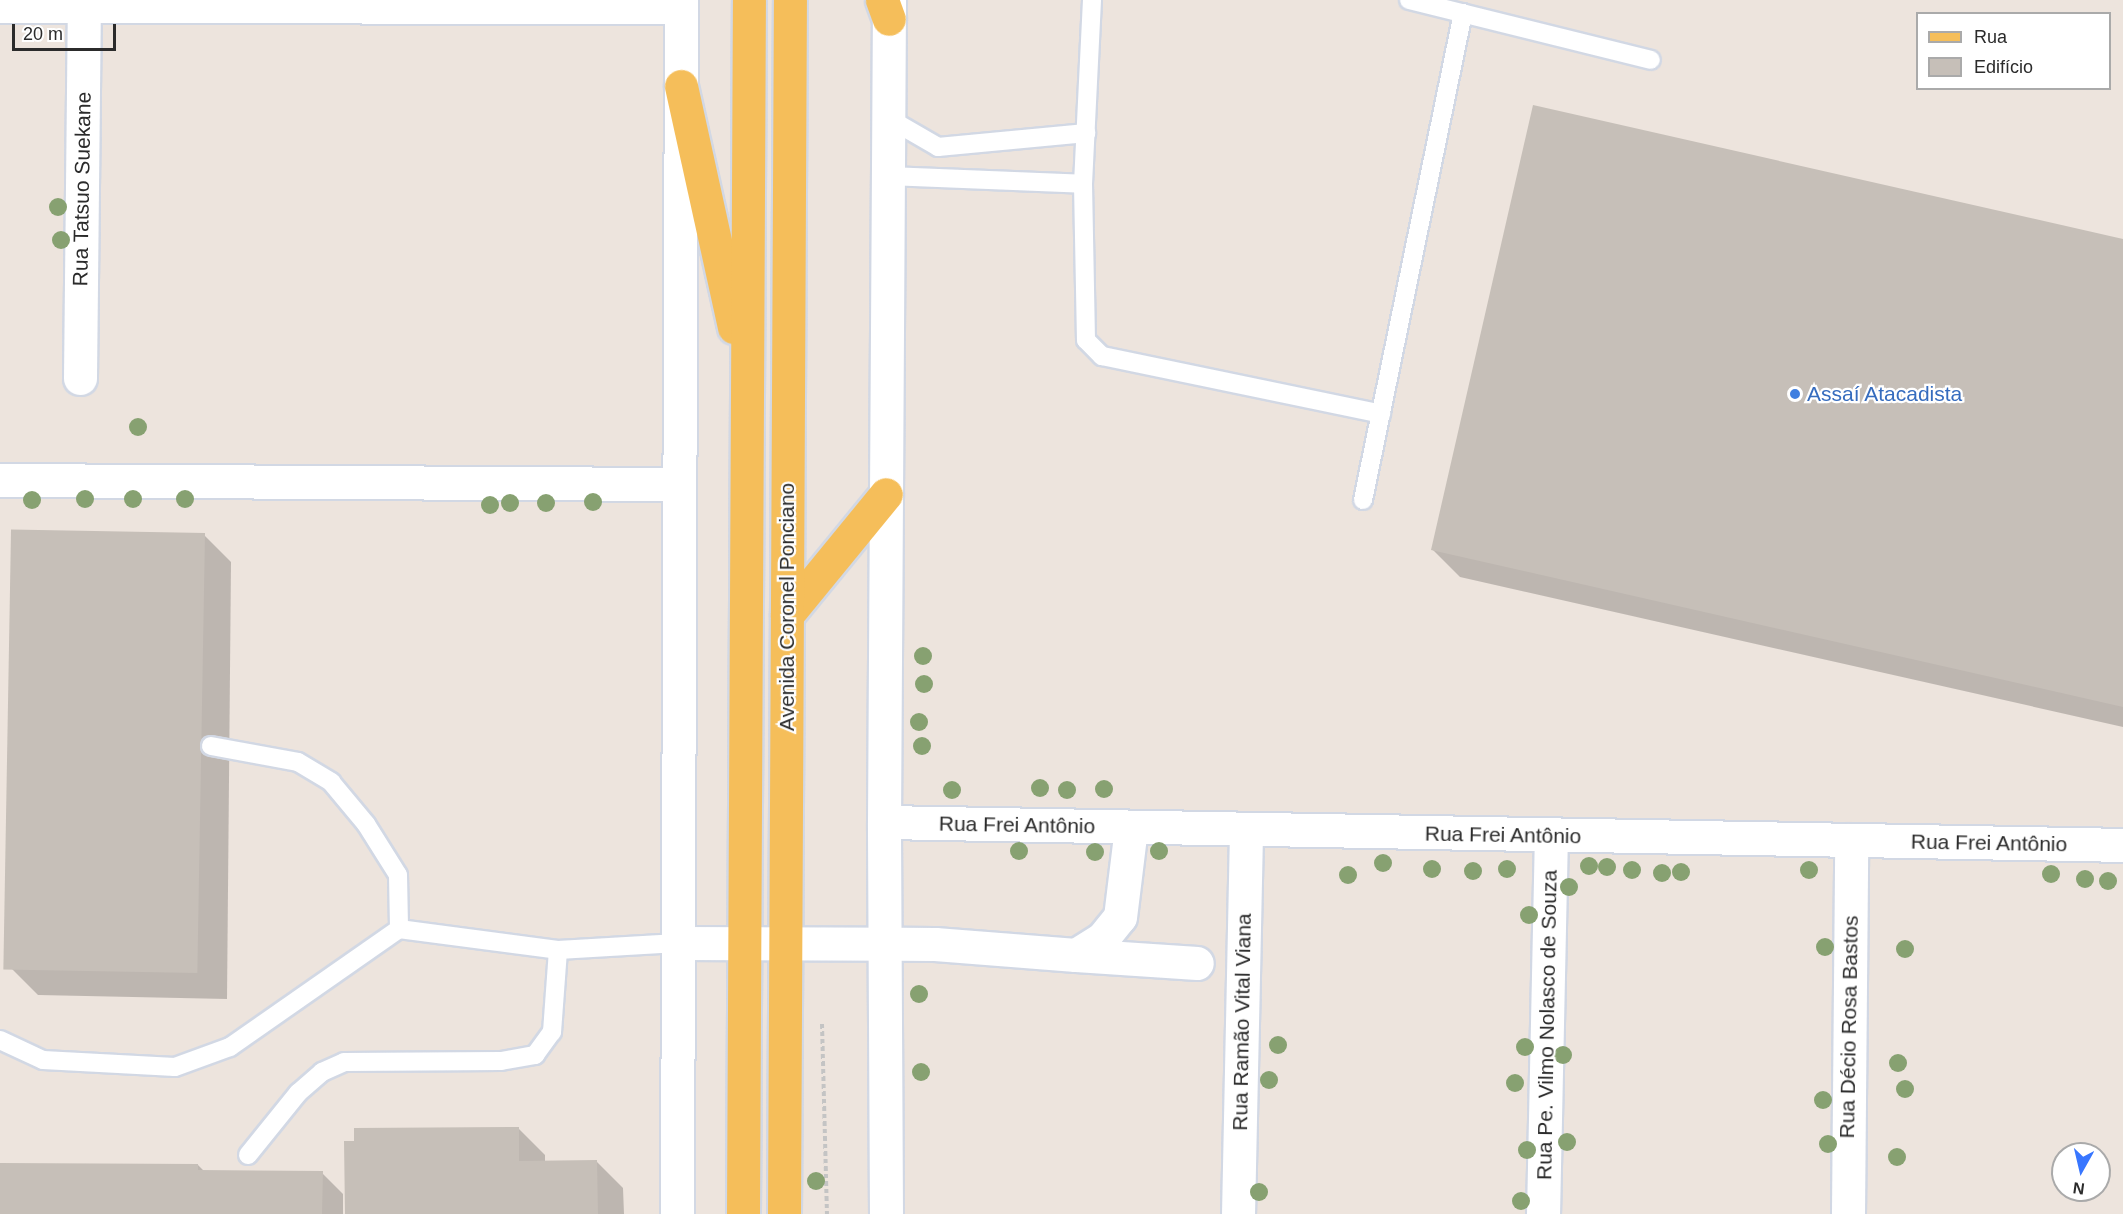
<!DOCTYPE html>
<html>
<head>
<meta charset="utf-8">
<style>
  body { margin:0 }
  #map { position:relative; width:2123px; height:1214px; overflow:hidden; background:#ede4dd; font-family:Helvetica,sans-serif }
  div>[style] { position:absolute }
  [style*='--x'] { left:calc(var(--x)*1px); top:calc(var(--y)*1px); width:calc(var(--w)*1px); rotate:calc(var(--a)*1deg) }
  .shadow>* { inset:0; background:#0003 }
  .building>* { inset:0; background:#c6bfb8; transform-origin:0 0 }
  .path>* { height:4px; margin-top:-2px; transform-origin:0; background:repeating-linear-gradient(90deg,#c4c4c4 0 4.5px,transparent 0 7.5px) }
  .roads { filter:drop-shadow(2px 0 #d2d8e4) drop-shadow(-2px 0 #d2d8e4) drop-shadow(0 2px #d2d8e4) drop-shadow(0 -2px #d2d8e4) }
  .service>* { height:18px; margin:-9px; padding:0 9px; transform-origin:9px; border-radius:9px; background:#fff }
  .minor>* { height:33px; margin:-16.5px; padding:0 16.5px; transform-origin:16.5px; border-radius:16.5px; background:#fff }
  .tertiary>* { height:33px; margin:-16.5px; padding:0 16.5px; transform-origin:16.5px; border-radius:16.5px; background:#fff }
  .secondary>* { height:33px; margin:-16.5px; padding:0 16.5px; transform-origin:16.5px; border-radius:16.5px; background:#fff }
  .primary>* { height:33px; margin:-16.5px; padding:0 16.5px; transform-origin:16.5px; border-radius:16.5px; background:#f5be5a }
  .trees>* { width:18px; height:18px; margin:-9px; border-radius:50%; background:#87a171 }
  .dots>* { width:16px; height:16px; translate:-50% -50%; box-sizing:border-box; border:3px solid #fff; border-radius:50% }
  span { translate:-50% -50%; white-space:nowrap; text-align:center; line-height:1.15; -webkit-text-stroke:4.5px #fff; paint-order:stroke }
  .street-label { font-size:21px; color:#2b2b2b }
  .shop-label { font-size:21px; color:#366cbe }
  .left { translate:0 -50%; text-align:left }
  .legend { position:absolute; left:1916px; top:12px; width:195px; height:78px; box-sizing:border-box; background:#fff; border:2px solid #aaa; margin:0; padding:8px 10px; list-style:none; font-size:18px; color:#2b2b2b }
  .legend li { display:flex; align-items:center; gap:12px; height:30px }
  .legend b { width:30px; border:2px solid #aaa }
  .north { position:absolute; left:2051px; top:1142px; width:60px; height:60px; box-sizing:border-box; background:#fff; border:2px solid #aaa; border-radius:50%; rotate:188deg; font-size:16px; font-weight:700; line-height:24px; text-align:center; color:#2b2b2b }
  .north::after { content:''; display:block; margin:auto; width:21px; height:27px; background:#3876ff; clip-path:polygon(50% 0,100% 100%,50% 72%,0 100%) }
  .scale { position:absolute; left:12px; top:24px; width:104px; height:27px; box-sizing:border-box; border:3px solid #2b2b2b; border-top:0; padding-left:8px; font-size:18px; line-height:21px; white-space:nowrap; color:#2b2b2b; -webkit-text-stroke:4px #fff; paint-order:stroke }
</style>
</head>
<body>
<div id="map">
  <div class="shadow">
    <i style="clip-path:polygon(2123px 240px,2123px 727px,1460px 577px,1433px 550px)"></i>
    <i style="clip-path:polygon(204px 535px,231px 562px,227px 999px,38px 995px,11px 968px)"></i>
    <i style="clip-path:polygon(518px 1128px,545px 1155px,545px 1162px,596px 1161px,623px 1188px,624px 1214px,346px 1214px)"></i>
    <i style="clip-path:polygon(0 1164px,198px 1165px,204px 1171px,322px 1173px,343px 1194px,343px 1214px,0 1214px)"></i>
  </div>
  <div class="building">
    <i style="clip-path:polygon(1533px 105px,2123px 239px,2123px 707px,1431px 550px)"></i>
    <i style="left:205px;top:533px;width:440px;height:194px;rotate:91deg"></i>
    <i style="clip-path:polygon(519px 1127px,519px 1161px,597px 1160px,598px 1214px,345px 1214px,344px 1141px,354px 1141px,354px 1128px)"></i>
    <i style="clip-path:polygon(0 1163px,198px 1164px,198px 1170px,323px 1171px,322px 1214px,0 1214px)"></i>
  </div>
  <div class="path">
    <i style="--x:822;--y:1024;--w:190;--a:88.5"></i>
  </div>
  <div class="roads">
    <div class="service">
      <i style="--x:1092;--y:0;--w:184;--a:92.8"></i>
      <i style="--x:1083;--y:184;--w:156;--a:88.9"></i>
      <i style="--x:1086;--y:340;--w:23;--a:45"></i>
      <i style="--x:1102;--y:356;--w:285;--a:11.7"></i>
      <i style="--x:1409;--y:0;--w:249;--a:13.9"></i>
      <i style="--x:888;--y:118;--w:58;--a:30.1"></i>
      <i style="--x:938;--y:147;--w:149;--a:-5.4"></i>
      <i style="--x:888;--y:176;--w:195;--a:2.3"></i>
      <i style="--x:1363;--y:500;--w:497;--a:-78.4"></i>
      <i style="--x:211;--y:746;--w:88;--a:10.4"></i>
      <i style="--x:298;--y:762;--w:39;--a:31"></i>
      <i style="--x:331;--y:782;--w:55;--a:50.2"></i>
      <i style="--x:366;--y:824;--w:60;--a:57.9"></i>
      <i style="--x:398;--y:875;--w:54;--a:88.9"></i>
      <i style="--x:0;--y:1040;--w:47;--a:24.9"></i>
      <i style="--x:43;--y:1060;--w:132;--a:3"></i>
      <i style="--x:175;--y:1067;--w:59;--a:-20"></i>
      <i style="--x:230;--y:1047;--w:206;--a:-34.9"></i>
      <i style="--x:399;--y:929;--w:160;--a:7.5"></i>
      <i style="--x:558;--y:950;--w:120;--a:-3.3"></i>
      <i style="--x:248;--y:1155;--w:80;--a:-51.1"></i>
      <i style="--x:298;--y:1093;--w:32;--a:-41"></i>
      <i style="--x:322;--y:1072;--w:24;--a:-24"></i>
      <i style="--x:344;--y:1062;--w:157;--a:-0.4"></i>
      <i style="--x:501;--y:1061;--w:35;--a:-10"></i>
      <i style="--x:535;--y:1055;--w:29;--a:-54"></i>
      <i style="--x:552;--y:1032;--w:82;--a:-85.8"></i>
    </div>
    <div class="minor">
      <i style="--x:0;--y:6;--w:681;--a:0.08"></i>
      <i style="--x:80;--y:378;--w:378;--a:-89.4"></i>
      <i style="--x:0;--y:480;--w:679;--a:0.34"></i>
      <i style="--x:678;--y:943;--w:257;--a:0.2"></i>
      <i style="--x:935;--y:944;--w:141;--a:4.5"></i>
      <i style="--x:1076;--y:955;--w:31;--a:-32"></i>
      <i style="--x:1102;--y:939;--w:28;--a:-51"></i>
      <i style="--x:1120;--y:917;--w:90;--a:-83"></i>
      <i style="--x:1076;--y:955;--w:121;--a:3.8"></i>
      <i style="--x:1238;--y:1214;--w:384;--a:-88.8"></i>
      <i style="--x:1543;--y:1214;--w:378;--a:-88.8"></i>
      <i style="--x:1848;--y:1214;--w:374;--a:-89.5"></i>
    </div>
    <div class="tertiary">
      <i style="--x:884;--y:822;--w:1239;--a:1.06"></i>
    </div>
    <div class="secondary">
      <i style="--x:677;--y:1214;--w:1214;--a:-89.81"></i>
      <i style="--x:886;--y:1214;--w:392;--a:-90.3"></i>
      <i style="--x:884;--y:822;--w:822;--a:-89.65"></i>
    </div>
    <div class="primary">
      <i style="--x:882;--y:0;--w:20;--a:70"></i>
      <i style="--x:681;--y:86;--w:247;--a:77.6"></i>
      <i style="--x:787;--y:615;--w:156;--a:-50.7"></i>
      <i style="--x:743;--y:1214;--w:1214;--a:-89.72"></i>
      <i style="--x:784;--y:1214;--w:1214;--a:-89.72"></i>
    </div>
  </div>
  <div class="trees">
    <i style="left:58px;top:207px"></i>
    <i style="left:61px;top:240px"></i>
    <i style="left:138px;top:427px"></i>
    <i style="left:85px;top:499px"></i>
    <i style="left:133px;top:499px"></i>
    <i style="left:185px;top:499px"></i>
    <i style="left:32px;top:500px"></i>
    <i style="left:593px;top:502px"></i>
    <i style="left:510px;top:503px"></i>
    <i style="left:546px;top:503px"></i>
    <i style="left:490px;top:505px"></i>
    <i style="left:923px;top:656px"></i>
    <i style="left:924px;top:684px"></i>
    <i style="left:919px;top:722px"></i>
    <i style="left:922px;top:746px"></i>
    <i style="left:1040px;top:788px"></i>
    <i style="left:1104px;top:789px"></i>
    <i style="left:952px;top:790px"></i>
    <i style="left:1067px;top:790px"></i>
    <i style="left:1019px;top:851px"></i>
    <i style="left:1159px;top:851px"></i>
    <i style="left:1095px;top:852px"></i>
    <i style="left:1383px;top:863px"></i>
    <i style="left:1589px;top:866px"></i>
    <i style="left:1607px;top:867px"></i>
    <i style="left:1432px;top:869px"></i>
    <i style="left:1507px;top:869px"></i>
    <i style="left:1632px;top:870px"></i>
    <i style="left:1809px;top:870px"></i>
    <i style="left:1473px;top:871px"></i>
    <i style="left:1681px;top:872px"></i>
    <i style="left:1662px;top:873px"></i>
    <i style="left:2051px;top:874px"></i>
    <i style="left:1348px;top:875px"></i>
    <i style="left:2085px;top:879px"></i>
    <i style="left:2108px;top:881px"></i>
    <i style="left:1569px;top:887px"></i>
    <i style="left:1529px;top:915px"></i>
    <i style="left:1825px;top:947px"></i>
    <i style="left:1905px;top:949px"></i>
    <i style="left:919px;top:994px"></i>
    <i style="left:1278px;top:1045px"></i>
    <i style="left:1525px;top:1047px"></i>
    <i style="left:1563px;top:1055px"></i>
    <i style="left:1898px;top:1063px"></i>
    <i style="left:921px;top:1072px"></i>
    <i style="left:1269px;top:1080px"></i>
    <i style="left:1515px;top:1083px"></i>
    <i style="left:1905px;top:1089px"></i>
    <i style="left:1823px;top:1100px"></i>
    <i style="left:1567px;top:1142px"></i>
    <i style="left:1828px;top:1144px"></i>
    <i style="left:1527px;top:1150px"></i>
    <i style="left:1897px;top:1157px"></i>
    <i style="left:816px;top:1181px"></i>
    <i style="left:1259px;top:1192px"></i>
    <i style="left:1521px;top:1201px"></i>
  </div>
  <div class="dots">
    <i style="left:1795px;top:394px;background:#3f7fe0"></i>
  </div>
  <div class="street-label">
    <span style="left:82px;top:189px;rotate:-89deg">Rua Tatsuo Suekane</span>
    <span style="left:787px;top:607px;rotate:-90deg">Avenida Coronel Ponciano</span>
    <span style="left:1017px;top:825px;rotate:1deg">Rua Frei Antônio</span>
    <span style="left:1503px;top:835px;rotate:1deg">Rua Frei Antônio</span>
    <span style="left:1989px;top:843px;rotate:1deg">Rua Frei Antônio</span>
    <span style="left:1242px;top:1022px;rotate:-89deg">Rua Ramão Vital Viana</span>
    <span style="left:1547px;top:1025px;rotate:-89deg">Rua Pe. Vilmo Nolasco de Souza</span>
    <span style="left:1849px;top:1027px;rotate:-89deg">Rua Décio Rosa Bastos</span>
  </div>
  <div class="shop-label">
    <span class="left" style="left:1807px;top:394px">Assaí Atacadista</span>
  </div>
  <ul class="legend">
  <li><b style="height:8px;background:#f5be5a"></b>Rua</li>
  <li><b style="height:16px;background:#c6bfb8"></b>Edifício</li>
  </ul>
  <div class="north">N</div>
  <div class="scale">20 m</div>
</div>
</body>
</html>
